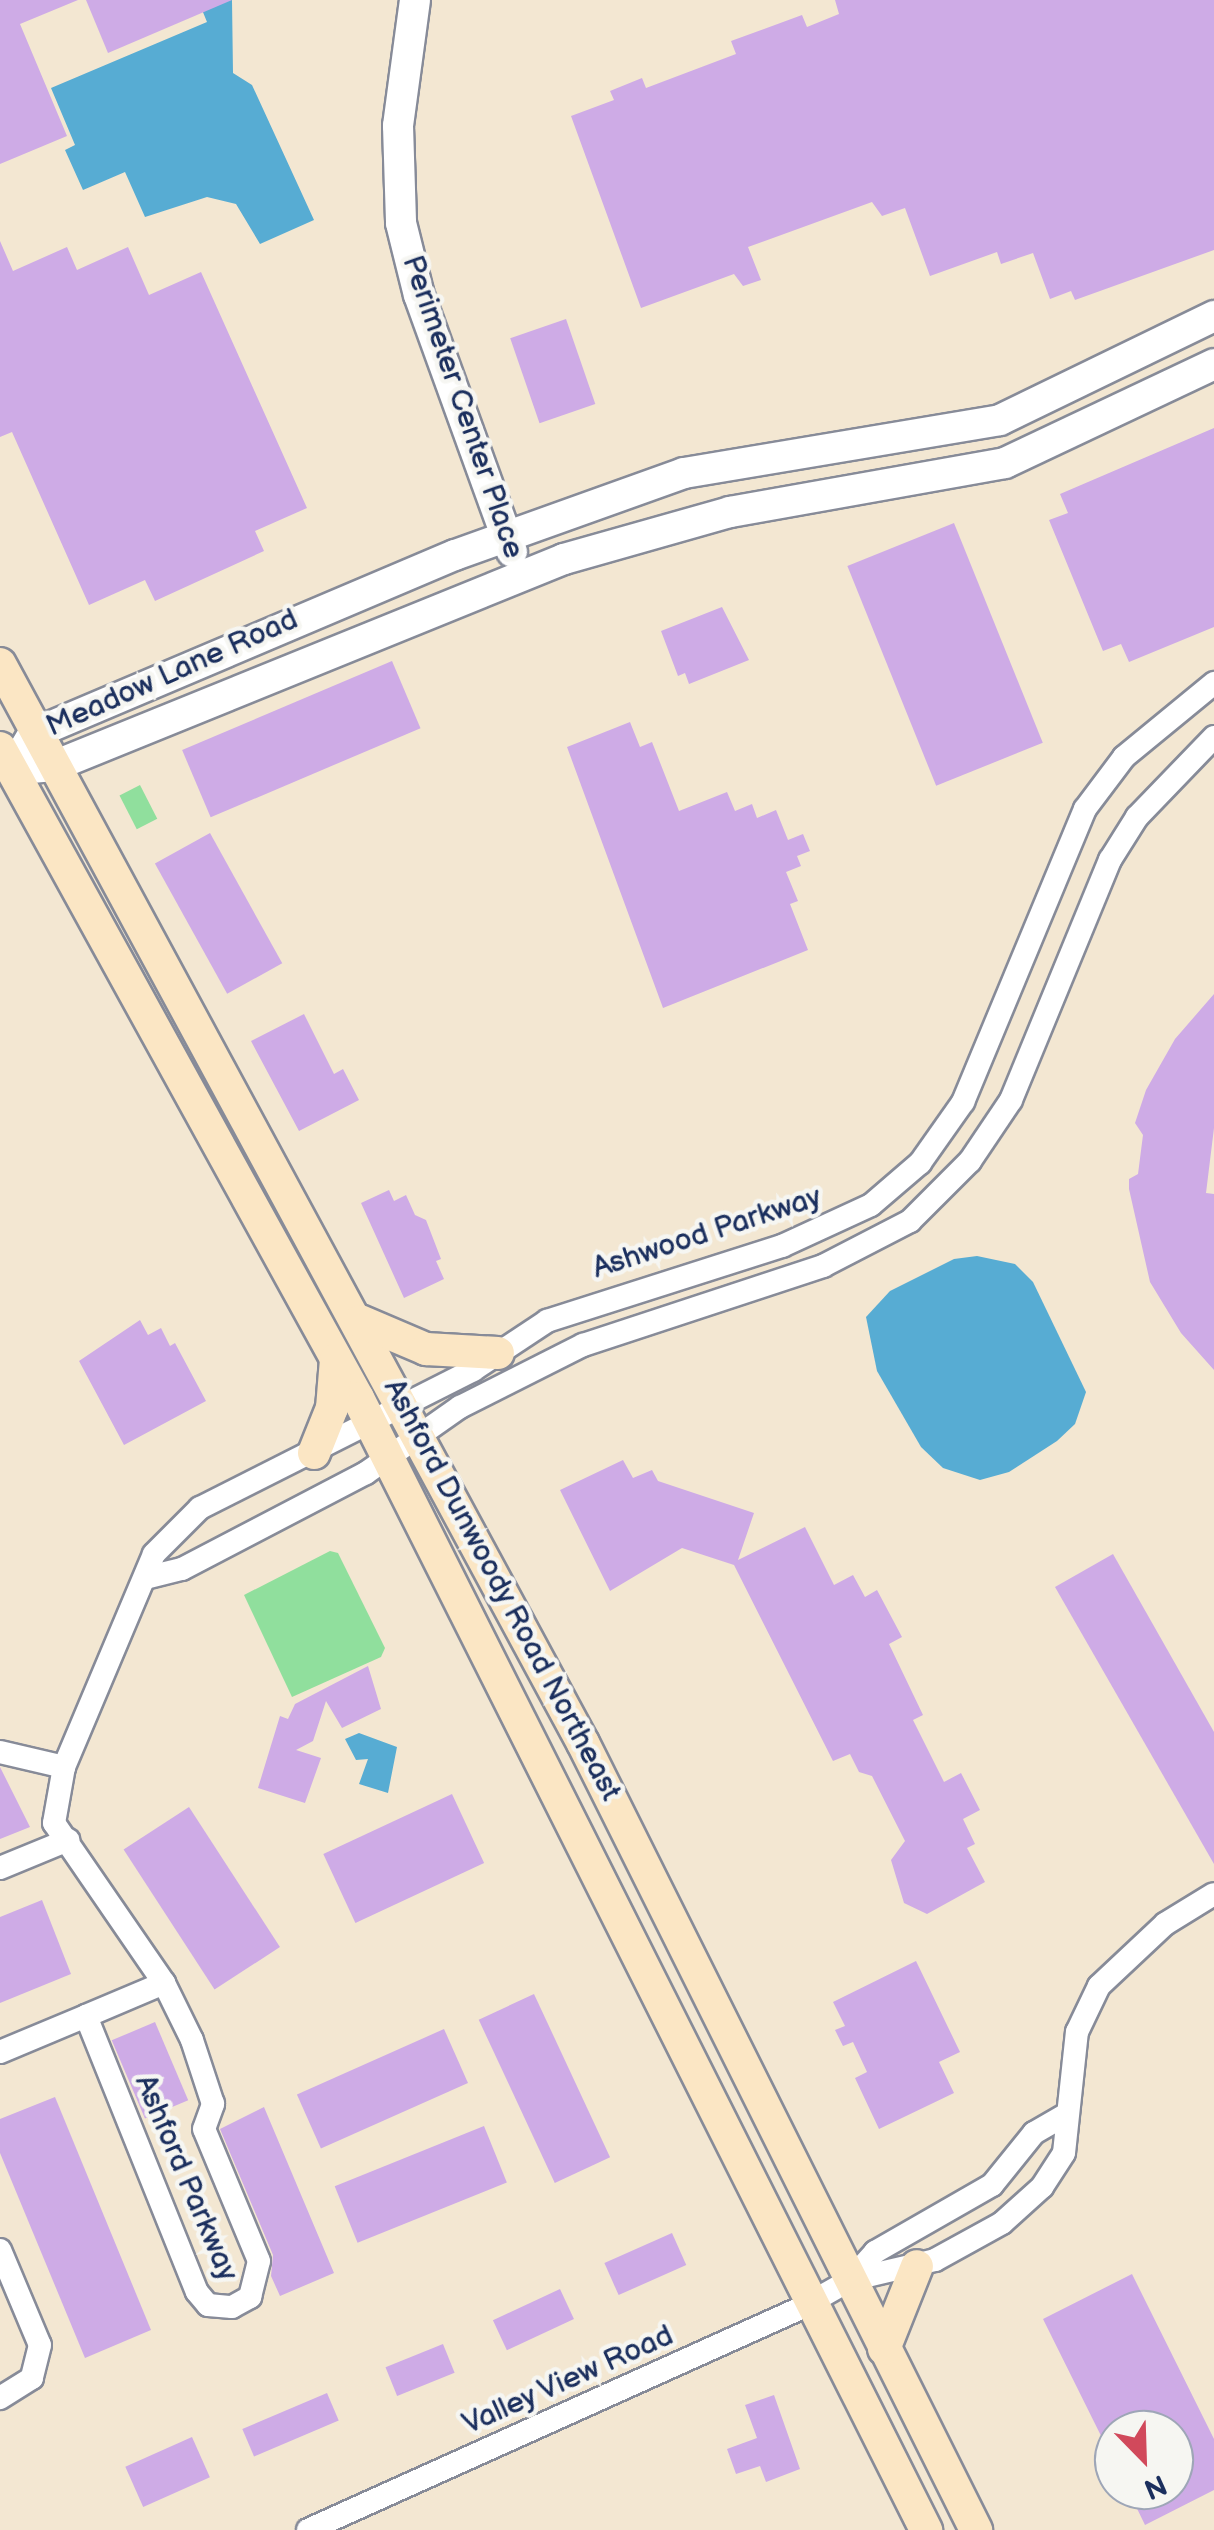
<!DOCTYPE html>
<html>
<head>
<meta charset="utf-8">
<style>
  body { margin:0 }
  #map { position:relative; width:1214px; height:2530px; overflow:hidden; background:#f3e7d2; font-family:"Balsamiq Sans",sans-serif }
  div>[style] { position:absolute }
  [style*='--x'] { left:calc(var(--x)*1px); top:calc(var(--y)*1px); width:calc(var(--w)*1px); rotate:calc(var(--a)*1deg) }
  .green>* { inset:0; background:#90df9d; transform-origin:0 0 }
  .water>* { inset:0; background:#57acd3 }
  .building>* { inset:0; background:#ceabe6; transform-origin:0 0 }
  .roads { filter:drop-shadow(2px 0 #878b98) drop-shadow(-2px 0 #878b98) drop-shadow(0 2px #878b98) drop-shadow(0 -2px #878b98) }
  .minor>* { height:22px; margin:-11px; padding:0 11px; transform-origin:11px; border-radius:11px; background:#fff }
  .tertiary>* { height:30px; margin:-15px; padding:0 15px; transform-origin:15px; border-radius:15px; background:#fff }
  .secondary>* { height:32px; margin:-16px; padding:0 16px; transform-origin:16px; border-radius:16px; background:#fbe6c4 }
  span { translate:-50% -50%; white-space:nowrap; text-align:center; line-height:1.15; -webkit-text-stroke:9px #f6f6f2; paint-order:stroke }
  .street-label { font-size:30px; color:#1b2f5e }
  .north { position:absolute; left:1094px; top:2410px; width:100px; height:100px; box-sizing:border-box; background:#f6f6f2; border:2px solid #9ea6b7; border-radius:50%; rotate:157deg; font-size:28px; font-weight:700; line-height:40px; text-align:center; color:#1b2f5e }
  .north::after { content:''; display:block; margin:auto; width:35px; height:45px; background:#d1495b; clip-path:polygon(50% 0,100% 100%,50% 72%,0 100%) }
</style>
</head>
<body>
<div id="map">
  <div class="green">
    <i style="left:140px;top:785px;width:38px;height:23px;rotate:63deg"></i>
    <i style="clip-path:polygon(330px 1551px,338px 1553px,385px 1648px,381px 1657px,292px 1697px,244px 1595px)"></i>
  </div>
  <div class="water">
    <i style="clip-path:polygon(198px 0,232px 0,233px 73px,252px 85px,314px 220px,260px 244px,236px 204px,207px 197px,145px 217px,125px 172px,83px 190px,65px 150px,75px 145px,51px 88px,207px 22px)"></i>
    <i style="clip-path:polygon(977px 1256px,1015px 1264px,1033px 1282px,1086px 1392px,1075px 1424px,1057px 1441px,1009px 1472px,980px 1480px,943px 1468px,921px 1447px,877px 1371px,866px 1317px,890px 1291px,954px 1259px)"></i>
    <i style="clip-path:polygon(359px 1733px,397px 1747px,388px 1793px,359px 1784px,368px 1759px,356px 1760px,345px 1739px)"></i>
  </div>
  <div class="building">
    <i style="clip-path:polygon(0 0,78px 0,20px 24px,67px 136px,0 164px)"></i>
    <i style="clip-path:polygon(86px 0,232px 0,108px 53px)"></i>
    <i style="clip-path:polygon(835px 0,1214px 0,1214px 250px,1075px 300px,1071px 291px,1050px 299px,1033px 253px,1001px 264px,997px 252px,930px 276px,905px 208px,882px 216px,872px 202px,748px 247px,761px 280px,743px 286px,734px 274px,641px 308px,571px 116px,614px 100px,610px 91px,642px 78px,646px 88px,736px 54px,731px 41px,802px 15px,807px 27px,839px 14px)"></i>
    <i style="clip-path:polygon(0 241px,13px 271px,67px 247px,77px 270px,128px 247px,149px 295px,201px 272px,307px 508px,255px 531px,264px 551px,155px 601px,145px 580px,89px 605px,12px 432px,0 437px)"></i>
    <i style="left:566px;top:319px;width:90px;height:59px;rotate:71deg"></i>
    <i style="clip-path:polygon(1214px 428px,1214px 627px,1129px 662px,1121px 644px,1103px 651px,1049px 520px,1068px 513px,1060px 494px)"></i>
    <i style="left:954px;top:523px;width:237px;height:115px;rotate:68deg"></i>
    <i style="clip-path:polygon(722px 607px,749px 660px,689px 684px,685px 673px,678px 676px,661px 631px)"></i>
    <i style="left:392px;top:661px;width:73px;height:228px;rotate:67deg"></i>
    <i style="clip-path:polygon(630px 722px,640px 747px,652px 742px,679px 811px,727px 792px,735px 811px,752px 804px,757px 818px,776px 810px,788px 840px,803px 834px,810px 851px,797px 856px,801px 866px,786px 872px,798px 901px,790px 904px,808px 950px,663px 1008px,567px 747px)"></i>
    <i style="left:210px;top:833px;width:149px;height:63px;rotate:61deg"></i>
    <i style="clip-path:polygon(1214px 994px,1214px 1128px,1206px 1193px,1214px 1194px,1214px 1370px,1181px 1333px,1150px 1282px,1129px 1189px,1129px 1179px,1138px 1174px,1143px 1135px,1135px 1123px,1146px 1090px,1175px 1039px)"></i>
    <i style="clip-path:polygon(304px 1014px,334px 1074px,343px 1069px,359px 1100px,299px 1131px,251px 1041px)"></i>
    <i style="clip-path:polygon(389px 1190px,394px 1201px,406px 1195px,415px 1215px,426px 1220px,441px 1259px,436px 1261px,444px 1279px,404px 1298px,361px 1203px)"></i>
    <i style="clip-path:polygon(140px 1320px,148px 1335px,161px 1328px,170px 1346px,175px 1343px,206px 1401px,124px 1445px,79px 1361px)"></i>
    <i style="clip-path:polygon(623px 1460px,633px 1478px,652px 1470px,658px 1481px,754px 1513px,738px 1560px,805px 1527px,834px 1585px,853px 1575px,865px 1597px,877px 1590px,902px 1637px,889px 1644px,923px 1715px,913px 1720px,944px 1782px,961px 1773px,980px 1810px,963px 1819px,975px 1844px,967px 1848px,985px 1882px,927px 1914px,904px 1903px,891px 1860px,905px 1841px,872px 1776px,859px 1772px,850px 1754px,833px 1761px,734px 1565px,682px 1548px,610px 1591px,560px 1490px)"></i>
    <i style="clip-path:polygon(1113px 1554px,1214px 1732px,1214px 1864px,1055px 1587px)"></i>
    <i style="clip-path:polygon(368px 1666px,381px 1709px,342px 1728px,326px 1701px,313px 1741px,296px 1750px,321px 1758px,305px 1803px,258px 1788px,280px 1716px,288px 1719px,295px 1704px)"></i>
    <i style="clip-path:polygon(0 1767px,30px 1827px,0 1839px)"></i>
    <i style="left:452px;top:1794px;width:76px;height:142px;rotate:65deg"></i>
    <i style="left:189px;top:1807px;width:167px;height:78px;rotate:57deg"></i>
    <i style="clip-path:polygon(42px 1900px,71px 1974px,0 2003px,0 1917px)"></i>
    <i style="clip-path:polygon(916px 1961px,960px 2052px,939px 2062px,954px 2093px,879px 2129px,855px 2078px,867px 2072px,853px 2042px,843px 2046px,835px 2030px,845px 2026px,833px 2002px)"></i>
    <i style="left:534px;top:1994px;width:180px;height:61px;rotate:65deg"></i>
    <i style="left:155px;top:2022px;width:85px;height:47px;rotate:67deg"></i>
    <i style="left:444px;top:2029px;width:59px;height:161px;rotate:66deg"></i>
    <i style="clip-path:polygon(55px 2097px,151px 2330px,85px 2358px,0 2153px,0 2119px)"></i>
    <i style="clip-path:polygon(264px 2107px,334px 2273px,280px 2296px,271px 2276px,273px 2255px,220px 2129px)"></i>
    <i style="left:484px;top:2126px;width:61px;height:161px;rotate:68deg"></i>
    <i style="left:672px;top:2233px;width:35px;height:74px;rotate:66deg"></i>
    <i style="clip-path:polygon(1132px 2274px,1214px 2439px,1214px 2490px,1145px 2525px,1128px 2490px,1174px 2490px,1174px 2430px,1114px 2430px,1114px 2462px,1043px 2319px)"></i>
    <i style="left:560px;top:2289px;width:33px;height:74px;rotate:65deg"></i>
    <i style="left:443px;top:2344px;width:31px;height:62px;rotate:68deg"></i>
    <i style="left:327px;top:2393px;width:30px;height:92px;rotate:67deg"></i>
    <i style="clip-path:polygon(774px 2395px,800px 2469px,766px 2482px,760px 2466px,736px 2474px,727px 2449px,757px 2438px,745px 2405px)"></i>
    <i style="left:192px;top:2437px;width:44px;height:73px;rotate:66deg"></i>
  </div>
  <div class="roads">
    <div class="minor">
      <i style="--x:145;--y:1578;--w:38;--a:-14"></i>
      <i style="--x:182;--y:1569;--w:208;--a:-27.6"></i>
      <i style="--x:366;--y:1473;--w:115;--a:-35.1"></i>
      <i style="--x:460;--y:1407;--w:138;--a:-26.8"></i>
      <i style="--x:583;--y:1345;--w:253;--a:-18.2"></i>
      <i style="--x:823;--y:1266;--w:98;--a:-27.3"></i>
      <i style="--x:910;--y:1221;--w:85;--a:-45"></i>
      <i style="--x:970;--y:1161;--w:73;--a:-56.1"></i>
      <i style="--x:1011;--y:1100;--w:260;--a:-67.6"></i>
      <i style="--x:1110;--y:860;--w:51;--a:-57.9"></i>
      <i style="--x:1137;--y:817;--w:111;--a:-46.1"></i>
      <i style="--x:0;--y:1752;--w:66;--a:13.2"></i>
      <i style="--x:0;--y:1868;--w:74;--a:-22.4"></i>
      <i style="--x:86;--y:2016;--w:85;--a:-22.9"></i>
      <i style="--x:0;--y:2052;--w:93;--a:-22.7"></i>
      <i style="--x:86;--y:2016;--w:297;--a:68.1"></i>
      <i style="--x:197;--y:2292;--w:17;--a:50"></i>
      <i style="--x:208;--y:2305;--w:24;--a:5"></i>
      <i style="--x:232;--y:2307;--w:21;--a:-29"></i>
      <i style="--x:250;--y:2297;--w:37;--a:-76"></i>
      <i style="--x:259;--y:2261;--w:143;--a:-112.6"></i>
      <i style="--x:204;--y:2129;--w:27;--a:-70"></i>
      <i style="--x:213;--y:2104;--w:67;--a:-108.2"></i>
      <i style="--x:192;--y:2040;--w:64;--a:-116.2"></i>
      <i style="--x:164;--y:1983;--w:194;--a:-124.5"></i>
      <i style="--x:54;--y:1823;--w:57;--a:-79.9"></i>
      <i style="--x:64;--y:1767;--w:231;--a:-67.1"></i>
      <i style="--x:154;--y:1554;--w:65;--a:-45"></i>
      <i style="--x:200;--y:1508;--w:306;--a:-26.8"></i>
      <i style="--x:473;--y:1370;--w:89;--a:-33.5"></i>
      <i style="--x:547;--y:1321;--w:247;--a:-17.7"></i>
      <i style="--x:782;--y:1246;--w:98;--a:-24.7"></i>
      <i style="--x:871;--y:1205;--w:65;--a:-40.6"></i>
      <i style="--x:920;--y:1163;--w:75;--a:-54.8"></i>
      <i style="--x:963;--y:1102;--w:317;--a:-67.4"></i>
      <i style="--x:1085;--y:809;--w:65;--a:-53.1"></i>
      <i style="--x:1124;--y:757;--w:117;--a:-39.4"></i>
      <i style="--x:0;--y:2250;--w:103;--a:67.2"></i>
      <i style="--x:40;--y:2345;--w:34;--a:104"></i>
      <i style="--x:32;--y:2378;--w:38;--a:148"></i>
      <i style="--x:850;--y:2280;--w:87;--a:-13.2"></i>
      <i style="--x:935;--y:2260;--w:77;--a:-28.9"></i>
      <i style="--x:1002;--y:2223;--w:54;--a:-42"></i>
      <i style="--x:1042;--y:2187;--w:40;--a:-57.1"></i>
      <i style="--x:1064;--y:2153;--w:122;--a:-83.9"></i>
      <i style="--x:1077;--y:2032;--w:51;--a:-64.4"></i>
      <i style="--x:1099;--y:1986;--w:91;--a:-43.2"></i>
      <i style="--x:1165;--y:1924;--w:57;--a:-31.5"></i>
      <i style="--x:308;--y:2530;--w:541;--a:-24.24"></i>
      <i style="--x:801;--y:2308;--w:56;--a:-29.7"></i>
      <i style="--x:850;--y:2280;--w:38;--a:-48"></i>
      <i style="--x:875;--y:2252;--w:135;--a:-29.8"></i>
      <i style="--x:992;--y:2185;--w:67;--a:-51.1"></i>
      <i style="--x:1034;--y:2133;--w:34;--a:-30"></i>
    </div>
    <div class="tertiary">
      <i style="--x:415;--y:0;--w:127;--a:97.7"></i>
      <i style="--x:398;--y:126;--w:97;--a:88.2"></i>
      <i style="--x:401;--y:223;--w:74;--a:76"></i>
      <i style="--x:419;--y:295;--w:273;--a:70.1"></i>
      <i style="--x:31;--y:768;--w:23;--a:-5"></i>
      <i style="--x:54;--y:766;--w:550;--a:-22.09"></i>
      <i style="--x:564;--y:559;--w:173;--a:-15.8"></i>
      <i style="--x:730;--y:512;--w:279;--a:-10.1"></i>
      <i style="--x:1005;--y:463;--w:231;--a:-25.3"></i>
      <i style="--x:12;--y:770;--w:42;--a:-59.7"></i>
      <i style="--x:33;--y:734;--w:458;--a:-23"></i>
      <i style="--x:455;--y:555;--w:243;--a:-19.7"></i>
      <i style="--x:684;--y:473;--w:320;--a:-9.5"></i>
      <i style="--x:1000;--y:420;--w:238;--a:-25.9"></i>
    </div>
    <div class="secondary">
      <i style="--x:0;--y:664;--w:1226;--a:61.62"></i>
      <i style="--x:583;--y:1743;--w:880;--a:63.46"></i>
      <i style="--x:0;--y:748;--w:742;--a:61.16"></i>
      <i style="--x:358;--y:1398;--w:1267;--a:63.35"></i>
      <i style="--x:360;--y:1321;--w:72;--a:23"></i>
      <i style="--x:426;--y:1349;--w:72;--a:3.2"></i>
      <i style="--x:314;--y:1453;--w:48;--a:-68.2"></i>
      <i style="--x:332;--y:1408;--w:49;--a:-85.3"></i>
      <i style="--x:884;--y:2349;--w:89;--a:-68.3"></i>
    </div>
  </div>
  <div class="street-label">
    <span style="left:463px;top:407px;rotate:71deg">Perimeter Center Place</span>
    <span style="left:172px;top:673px;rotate:-24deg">Meadow Lane Road</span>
    <span style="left:707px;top:1233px;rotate:-18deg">Ashwood Parkway</span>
    <span style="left:502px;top:1590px;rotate:62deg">Ashford Dunwoody Road Northeast</span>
    <span style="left:186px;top:2178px;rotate:67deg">Ashford Parkway</span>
    <span style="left:568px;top:2380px;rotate:-24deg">Valley View Road</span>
  </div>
  <div class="north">N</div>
</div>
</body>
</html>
